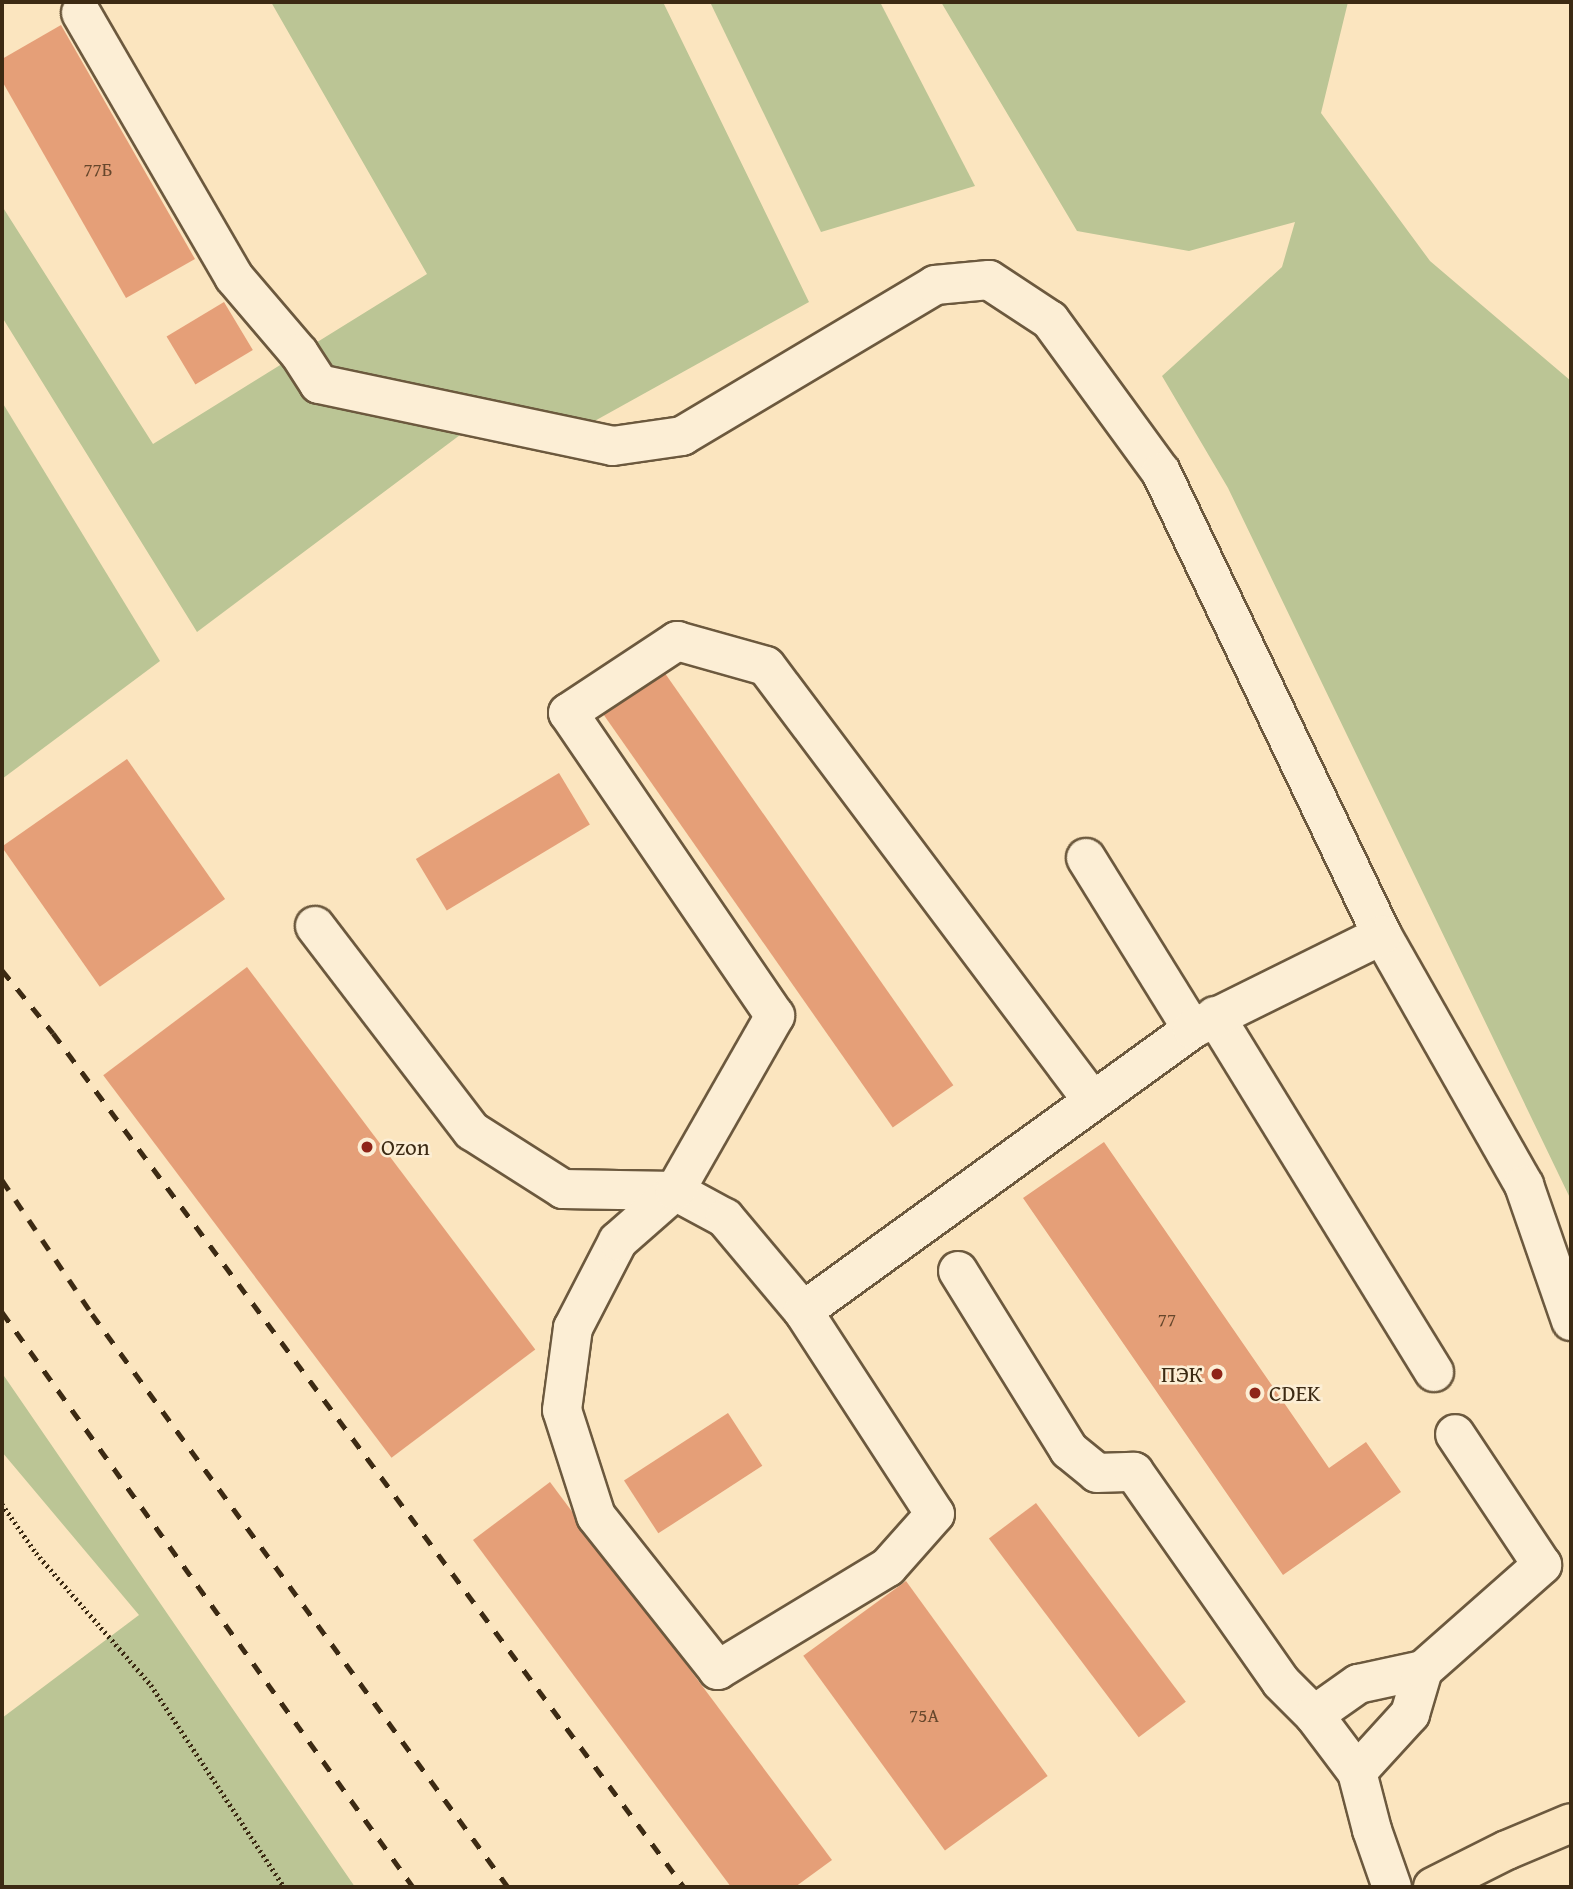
<!DOCTYPE html>
<html>
<head>
<meta charset="utf-8">
<style>
  body { margin:0 }
  #map { position:relative; width:1573px; height:1889px; overflow:hidden; background:#fbe5bf; font-family:"Gentium Book Plus",serif }
  div>[style] { position:absolute }
  [style*='--x'] { left:calc(var(--x)*1px); top:calc(var(--y)*1px); width:calc(var(--w)*1px); rotate:calc(var(--a)*1deg) }
  .green>* { inset:0; background:#bbc595 }
  .building>* { inset:0; background:#e59f78; transform-origin:0 0 }
  .path>* { height:4.5px; margin-top:-2.25px; transform-origin:0; background:repeating-linear-gradient(90deg,#3c2a13 0 2px,transparent 0 5.5px) }
  .roads { filter:drop-shadow(2px 0 #6c593e) drop-shadow(-2px 0 #6c593e) drop-shadow(0 2px #6c593e) drop-shadow(0 -2px #6c593e) }
  .minor>* { height:38px; margin:-19px; padding:0 19px; transform-origin:19px; border-radius:19px; background:#fceed5 }
  .major>* { height:38px; margin:-19px; padding:0 19px; transform-origin:19px; border-radius:19px; background:#fbe5bf }
  .rail>* { height:5px; margin-top:-2.5px; transform-origin:0; background:repeating-linear-gradient(90deg,#3c2a13 0 12px,transparent 0 24px) }
  .dots>* { width:19px; height:19px; translate:-50% -50%; box-sizing:border-box; border:4px solid #fceed5; border-radius:50% }
  span { translate:-50% -50%; white-space:nowrap; text-align:center; line-height:1.15; -webkit-text-stroke:5px #fceed5; paint-order:stroke }
  .number-label { font-size:19px; color:#66472c }
  .number-label span { -webkit-text-stroke-width:0 }
  .poi-label { font-size:23px; color:#3c2a13 }
  .left { translate:0 -50%; text-align:left }
  .right { translate:-100% -50%; text-align:right }
  .frame { position:absolute; inset:0; border:4px solid #3c2a13; pointer-events:none }
</style>
</head>
<body>
<div id="map">
  <div class="green">
    <i style="clip-path:polygon(271px 2px,663px 2px,809px 302px,591px 423px,464px 432px,197px 632px,2px 317px,2px 206px,153px 444px,427px 274px)"></i>
    <i style="clip-path:polygon(710px 2px,880px 2px,975px 186px,821px 232px)"></i>
    <i style="clip-path:polygon(941px 2px,1348px 2px,1321px 113px,1430px 261px,1571px 381px,1571px 1200px,1228px 488px,1162px 376px,1282px 267px,1295px 222px,1189px 251px,1077px 231px)"></i>
    <i style="clip-path:polygon(2px 402px,160px 661px,2px 779px)"></i>
    <i style="clip-path:polygon(2px 1373px,355px 1887px,2px 1887px,2px 1718px,139px 1615px,2px 1452px)"></i>
  </div>
  <div class="building">
    <i style="clip-path:polygon(61px 25px,195px 259px,126px 298px,2px 81px,2px 59px)"></i>
    <i style="left:224px;top:302px;width:56px;height:67px;rotate:59deg"></i>
    <i style="left:662px;top:669px;width:508px;height:74px;rotate:55deg"></i>
    <i style="left:127px;top:759px;width:171px;height:153px;rotate:55deg"></i>
    <i style="left:559px;top:773px;width:60px;height:167px;rotate:59deg"></i>
    <i style="left:247px;top:967px;width:479px;height:180px;rotate:53deg"></i>
    <i style="clip-path:polygon(1104px 1142px,1329px 1468px,1366px 1442px,1401px 1492px,1283px 1575px,1023px 1198px)"></i>
    <i style="left:728px;top:1413px;width:63px;height:124px;rotate:57deg"></i>
    <i style="clip-path:polygon(550px 1482px,832px 1860px,795px 1887px,731px 1887px,473px 1540px)"></i>
    <i style="left:1036px;top:1503px;width:249px;height:59px;rotate:53deg"></i>
    <i style="left:906px;top:1581px;width:241px;height:127px;rotate:54deg"></i>
  </div>
  <div class="path">
    <i style="--x:2;--y:1504;--w:60;--a:55.2"></i>
    <i style="--x:36;--y:1553;--w:175;--a:48.9"></i>
    <i style="--x:151;--y:1685;--w:242;--a:56.6"></i>
  </div>
  <div class="roads">
    <div class="minor">
      <i style="--x:81;--y:13;--w:305;--a:59.9"></i>
      <i style="--x:234;--y:277;--w:100;--a:49.5"></i>
      <i style="--x:299;--y:353;--w:37;--a:57"></i>
      <i style="--x:319;--y:384;--w:300;--a:11.9"></i>
      <i style="--x:613;--y:446;--w:70;--a:-8.2"></i>
      <i style="--x:682;--y:436;--w:295;--a:-30.8"></i>
      <i style="--x:935;--y:285;--w:54;--a:-5.3"></i>
      <i style="--x:989;--y:280;--w:73;--a:33.3"></i>
      <i style="--x:1050;--y:320;--w:188;--a:53.9"></i>
      <i style="--x:1161;--y:472;--w:513;--a:64.48"></i>
      <i style="--x:1382;--y:935;--w:288;--a:60.4"></i>
      <i style="--x:1524;--y:1185;--w:144;--a:70.9"></i>
      <i style="--x:1086;--y:858;--w:201;--a:58.2"></i>
      <i style="--x:315;--y:926;--w:258;--a:52.6"></i>
      <i style="--x:472;--y:1131;--w:108;--a:32.5"></i>
      <i style="--x:563;--y:1189;--w:112;--a:1"></i>
      <i style="--x:675;--y:1191;--w:57;--a:28.4"></i>
      <i style="--x:725;--y:1218;--w:121;--a:50"></i>
      <i style="--x:803;--y:1311;--w:242;--a:57"></i>
      <i style="--x:935;--y:1514;--w:71;--a:131.6"></i>
      <i style="--x:888;--y:1567;--w:199;--a:148.8"></i>
      <i style="--x:718;--y:1670;--w:196;--a:-128.4"></i>
      <i style="--x:596;--y:1516;--w:111;--a:-107.8"></i>
      <i style="--x:562;--y:1410;--w:83;--a:-82.4"></i>
      <i style="--x:573;--y:1328;--w:98;--a:-62.7"></i>
      <i style="--x:618;--y:1241;--w:76;--a:-41.3"></i>
      <i style="--x:675;--y:1191;--w:202;--a:-60.3"></i>
      <i style="--x:775;--y:1016;--w:367;--a:-124.3"></i>
      <i style="--x:568;--y:713;--w:131;--a:-33.4"></i>
      <i style="--x:677;--y:641;--w:92;--a:15.7"></i>
      <i style="--x:766;--y:666;--w:543;--a:53.09"></i>
      <i style="--x:1215;--y:1016;--w:418;--a:58.4"></i>
      <i style="--x:958;--y:1271;--w:211;--a:58.2"></i>
      <i style="--x:1069;--y:1450;--w:36;--a:39"></i>
      <i style="--x:1097;--y:1473;--w:37;--a:-2"></i>
      <i style="--x:1134;--y:1472;--w:256;--a:55"></i>
      <i style="--x:1281;--y:1682;--w:47;--a:45"></i>
      <i style="--x:1314;--y:1715;--w:71;--a:53"></i>
      <i style="--x:1357;--y:1772;--w:60;--a:75.5"></i>
      <i style="--x:1372;--y:1830;--w:60;--a:70.7"></i>
      <i style="--x:803;--y:1311;--w:480;--a:-35.9"></i>
      <i style="--x:1192;--y:1029;--w:212;--a:-26.3"></i>
      <i style="--x:1314;--y:1715;--w:54;--a:-35.2"></i>
      <i style="--x:1358;--y:1684;--w:66;--a:-12.2"></i>
      <i style="--x:1357;--y:1772;--w:79;--a:-47.6"></i>
      <i style="--x:1410;--y:1714;--w:46;--a:-73.5"></i>
      <i style="--x:1423;--y:1670;--w:159;--a:-41.4"></i>
      <i style="--x:1542;--y:1565;--w:157;--a:-123.6"></i>
    </div>
    <div class="major">
      <i style="--x:1433;--y:1887;--w:83;--a:-26.6"></i>
      <i style="--x:1507;--y:1850;--w:69;--a:-22.9"></i>
    </div>
  </div>
  <div class="rail">
    <i style="--x:2;--y:970;--w:81;--a:51"></i>
    <i style="--x:53;--y:1033;--w:1062;--a:53.54"></i>
    <i style="--x:2;--y:1180;--w:161;--a:56.1"></i>
    <i style="--x:92;--y:1314;--w:708;--a:54.02"></i>
    <i style="--x:2;--y:1312;--w:707;--a:54.44"></i>
  </div>
  <div class="dots">
    <i style="left:367px;top:1147px;background:#8f2418"></i>
    <i style="left:1217px;top:1374px;background:#8f2418"></i>
    <i style="left:1255px;top:1393px;background:#8f2418"></i>
  </div>
  <div class="number-label">
    <span style="left:98px;top:170px">77Б</span>
    <span style="left:1167px;top:1320px">77</span>
    <span style="left:924px;top:1716px">75А</span>
  </div>
  <div class="poi-label">
    <span class="left" style="left:381px;top:1147px">Ozon</span>
    <span class="right" style="left:1203px;top:1374px">ПЭК</span>
    <span class="left" style="left:1269px;top:1393px">CDEK</span>
  </div>
  <div class="frame"></div>
</div>
</body>
</html>
